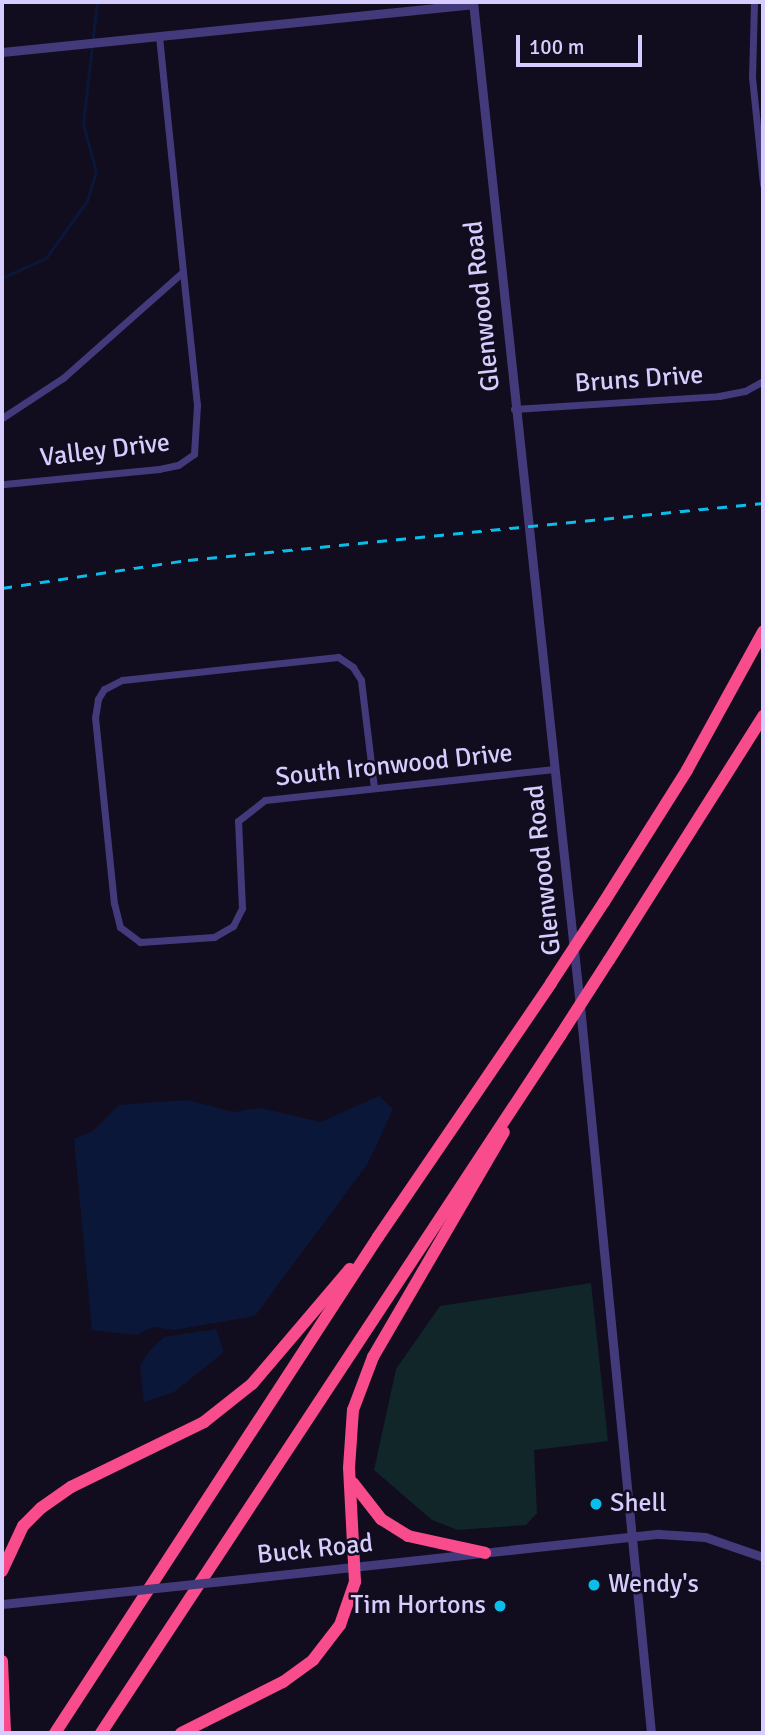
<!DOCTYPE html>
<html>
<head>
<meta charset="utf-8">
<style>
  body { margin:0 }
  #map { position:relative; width:765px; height:1735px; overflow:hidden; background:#110d1e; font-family:Signika,sans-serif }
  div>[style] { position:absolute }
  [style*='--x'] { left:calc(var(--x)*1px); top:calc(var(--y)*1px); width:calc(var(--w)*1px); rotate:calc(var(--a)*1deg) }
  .green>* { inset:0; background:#102628 }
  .water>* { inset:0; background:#0b1739 }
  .stream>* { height:2.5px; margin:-1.25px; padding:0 1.25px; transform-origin:1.25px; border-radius:1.25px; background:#0b1739 }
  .minor>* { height:7px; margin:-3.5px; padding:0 3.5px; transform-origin:3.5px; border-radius:3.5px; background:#433a7b }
  .tertiary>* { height:9px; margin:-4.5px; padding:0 4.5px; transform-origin:4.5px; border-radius:4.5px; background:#433a7b }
  .motorway>* { height:12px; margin:-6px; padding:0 6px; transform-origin:6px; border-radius:6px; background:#f84c8d }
  .rail>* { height:2.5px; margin-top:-1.25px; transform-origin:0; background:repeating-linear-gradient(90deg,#0abeeb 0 10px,transparent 0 19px) }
  .tertiary-bridge>* { height:9px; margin:-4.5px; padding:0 4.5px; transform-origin:4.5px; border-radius:4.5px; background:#433a7b }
  .motorway-bridge>* { height:12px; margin:-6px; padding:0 6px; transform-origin:6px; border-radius:6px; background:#f84c8d }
  .dots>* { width:19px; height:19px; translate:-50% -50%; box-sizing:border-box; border:4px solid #110d1e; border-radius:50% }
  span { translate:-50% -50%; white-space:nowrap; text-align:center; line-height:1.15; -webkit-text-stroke:5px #110d1e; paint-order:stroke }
  .street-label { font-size:26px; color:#d6ccfd }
  .poi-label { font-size:26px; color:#d6ccfd }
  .left { translate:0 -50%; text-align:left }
  .right { translate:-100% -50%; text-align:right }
  .frame { position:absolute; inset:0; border:4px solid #d6ccfd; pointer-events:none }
  .scale { position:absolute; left:516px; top:35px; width:126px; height:32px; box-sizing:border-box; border:4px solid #d6ccfd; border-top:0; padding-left:9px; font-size:21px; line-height:24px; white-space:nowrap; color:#d6ccfd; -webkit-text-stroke:5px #110d1e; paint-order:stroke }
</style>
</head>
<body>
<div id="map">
  <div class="green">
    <i style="clip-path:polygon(591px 1283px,608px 1441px,534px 1450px,537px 1513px,526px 1525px,458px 1530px,432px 1520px,374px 1470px,396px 1369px,440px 1306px)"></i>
  </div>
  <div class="water">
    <i style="clip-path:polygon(379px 1096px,393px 1109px,368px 1163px,255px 1316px,174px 1330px,153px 1327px,136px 1335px,92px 1330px,74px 1139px,93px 1131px,119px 1105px,187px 1100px,234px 1112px,260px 1108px,321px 1122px)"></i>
    <i style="clip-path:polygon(216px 1329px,224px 1352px,174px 1392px,144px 1402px,140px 1366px,150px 1350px,164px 1337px)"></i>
  </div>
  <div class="stream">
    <i style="--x:141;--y:2;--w:16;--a:0"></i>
    <i style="--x:2;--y:278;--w:48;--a:-24.4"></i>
    <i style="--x:46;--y:258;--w:70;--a:-54.3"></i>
    <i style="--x:87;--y:201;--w:30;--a:-73"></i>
    <i style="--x:96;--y:172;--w:50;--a:-105.2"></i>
    <i style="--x:83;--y:124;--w:123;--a:-83.5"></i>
  </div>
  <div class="minor">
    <i style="--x:754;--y:2;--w:75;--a:91.5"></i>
    <i style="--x:752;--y:77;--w:108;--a:84.1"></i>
    <i style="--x:159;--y:36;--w:237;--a:84.2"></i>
    <i style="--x:514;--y:409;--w:205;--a:-3.6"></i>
    <i style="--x:719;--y:396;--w:26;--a:-11"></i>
    <i style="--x:745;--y:391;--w:21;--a:-29"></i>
    <i style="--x:2;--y:418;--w:73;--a:-33.3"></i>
    <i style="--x:63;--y:378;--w:160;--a:-41.5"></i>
    <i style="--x:183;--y:272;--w:134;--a:84"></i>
    <i style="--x:197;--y:405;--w:49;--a:93.5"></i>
    <i style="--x:194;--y:454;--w:19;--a:145"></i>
    <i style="--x:178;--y:465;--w:19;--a:168"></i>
    <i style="--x:159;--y:469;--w:158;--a:174.5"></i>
    <i style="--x:374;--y:788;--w:109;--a:-96.9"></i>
    <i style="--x:361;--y:680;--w:15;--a:-122"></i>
    <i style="--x:353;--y:667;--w:18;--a:-146"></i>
    <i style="--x:338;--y:657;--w:217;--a:173.9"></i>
    <i style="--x:122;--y:680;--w:20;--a:153"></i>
    <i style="--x:104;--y:689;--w:12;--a:121"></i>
    <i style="--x:98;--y:699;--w:18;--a:99"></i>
    <i style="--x:95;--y:717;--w:187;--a:84.2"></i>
    <i style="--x:114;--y:903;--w:25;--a:76"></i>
    <i style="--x:120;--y:927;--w:25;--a:37"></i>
    <i style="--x:140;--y:942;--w:74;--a:-3.9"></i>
    <i style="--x:214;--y:937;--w:22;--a:-30"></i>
    <i style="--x:233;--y:926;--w:20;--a:-63"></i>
    <i style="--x:242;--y:908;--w:87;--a:-92.6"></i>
    <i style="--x:238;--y:821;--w:34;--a:-38"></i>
    <i style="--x:265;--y:800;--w:291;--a:-6.1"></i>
  </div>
  <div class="tertiary">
    <i style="--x:473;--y:2;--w:1010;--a:83.92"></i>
    <i style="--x:580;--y:1006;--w:730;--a:84.42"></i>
    <i style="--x:2;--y:52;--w:473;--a:-5.8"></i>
    <i style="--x:251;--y:1578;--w:410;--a:-6.2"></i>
    <i style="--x:659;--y:1534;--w:46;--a:3.7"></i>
    <i style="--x:705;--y:1537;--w:61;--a:19"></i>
    <i style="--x:2;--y:1604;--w:98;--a:-5.9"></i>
  </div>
  <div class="motorway">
    <i style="--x:604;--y:902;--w:156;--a:-57.8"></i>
    <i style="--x:687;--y:770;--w:158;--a:-61.2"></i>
    <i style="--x:609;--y:960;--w:289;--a:-57.7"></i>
    <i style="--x:353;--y:1483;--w:46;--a:52.1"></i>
    <i style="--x:381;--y:1519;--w:32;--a:32"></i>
    <i style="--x:408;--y:1536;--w:79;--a:12.4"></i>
    <i style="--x:2;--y:1571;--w:50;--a:-65"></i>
    <i style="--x:23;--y:1526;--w:25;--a:-45"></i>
    <i style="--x:41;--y:1508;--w:37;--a:-35"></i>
    <i style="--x:71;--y:1487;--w:148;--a:-26"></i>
    <i style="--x:204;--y:1422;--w:61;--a:-38.4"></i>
    <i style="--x:252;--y:1384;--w:151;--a:-49.6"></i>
    <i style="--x:2;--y:1661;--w:72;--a:87.6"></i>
    <i style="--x:55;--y:1733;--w:592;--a:-56.93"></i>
    <i style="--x:378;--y:1237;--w:307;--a:-55.7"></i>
    <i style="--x:101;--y:1733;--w:835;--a:-56.63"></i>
    <i style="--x:181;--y:1733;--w:114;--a:-26.6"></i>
    <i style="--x:283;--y:1682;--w:37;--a:-36"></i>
    <i style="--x:313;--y:1660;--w:44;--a:-52.4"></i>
    <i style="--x:340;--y:1625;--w:46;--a:-70.8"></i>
    <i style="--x:355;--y:1582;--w:114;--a:-93"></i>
    <i style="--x:349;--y:1468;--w:58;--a:-86.1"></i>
    <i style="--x:353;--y:1410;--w:57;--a:-69.3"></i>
    <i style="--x:373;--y:1357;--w:260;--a:-59.8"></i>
  </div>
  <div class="rail">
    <i style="--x:2;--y:588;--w:188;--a:-8.6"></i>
    <i style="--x:188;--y:560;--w:578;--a:-5.66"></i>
  </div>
  <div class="tertiary-bridge">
    <i style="--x:99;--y:1594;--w:153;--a:-6"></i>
  </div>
  <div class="motorway-bridge">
    <i style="--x:551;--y:983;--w:97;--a:-56.8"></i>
    <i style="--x:560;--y:1036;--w:90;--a:-57.2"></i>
  </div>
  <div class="dots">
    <i style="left:596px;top:1504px;background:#0abeeb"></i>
    <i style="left:594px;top:1585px;background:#0abeeb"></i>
    <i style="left:500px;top:1606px;background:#0abeeb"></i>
  </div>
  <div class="street-label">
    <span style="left:483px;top:306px;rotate:-96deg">Glenwood Road</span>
    <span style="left:639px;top:380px;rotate:-4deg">Bruns Drive</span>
    <span style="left:105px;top:451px;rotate:-7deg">Valley Drive</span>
    <span style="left:394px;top:766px;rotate:-6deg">South Ironwood Drive</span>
    <span style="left:544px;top:870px;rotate:-96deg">Glenwood Road</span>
    <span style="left:315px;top:1550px;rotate:-6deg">Buck Road</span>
  </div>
  <div class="poi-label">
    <span class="left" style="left:610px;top:1504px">Shell</span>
    <span class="left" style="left:608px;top:1585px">Wendy's</span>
    <span class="right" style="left:486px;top:1606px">Tim Hortons</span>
  </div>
  <div class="frame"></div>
  <div class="scale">100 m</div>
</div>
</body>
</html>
